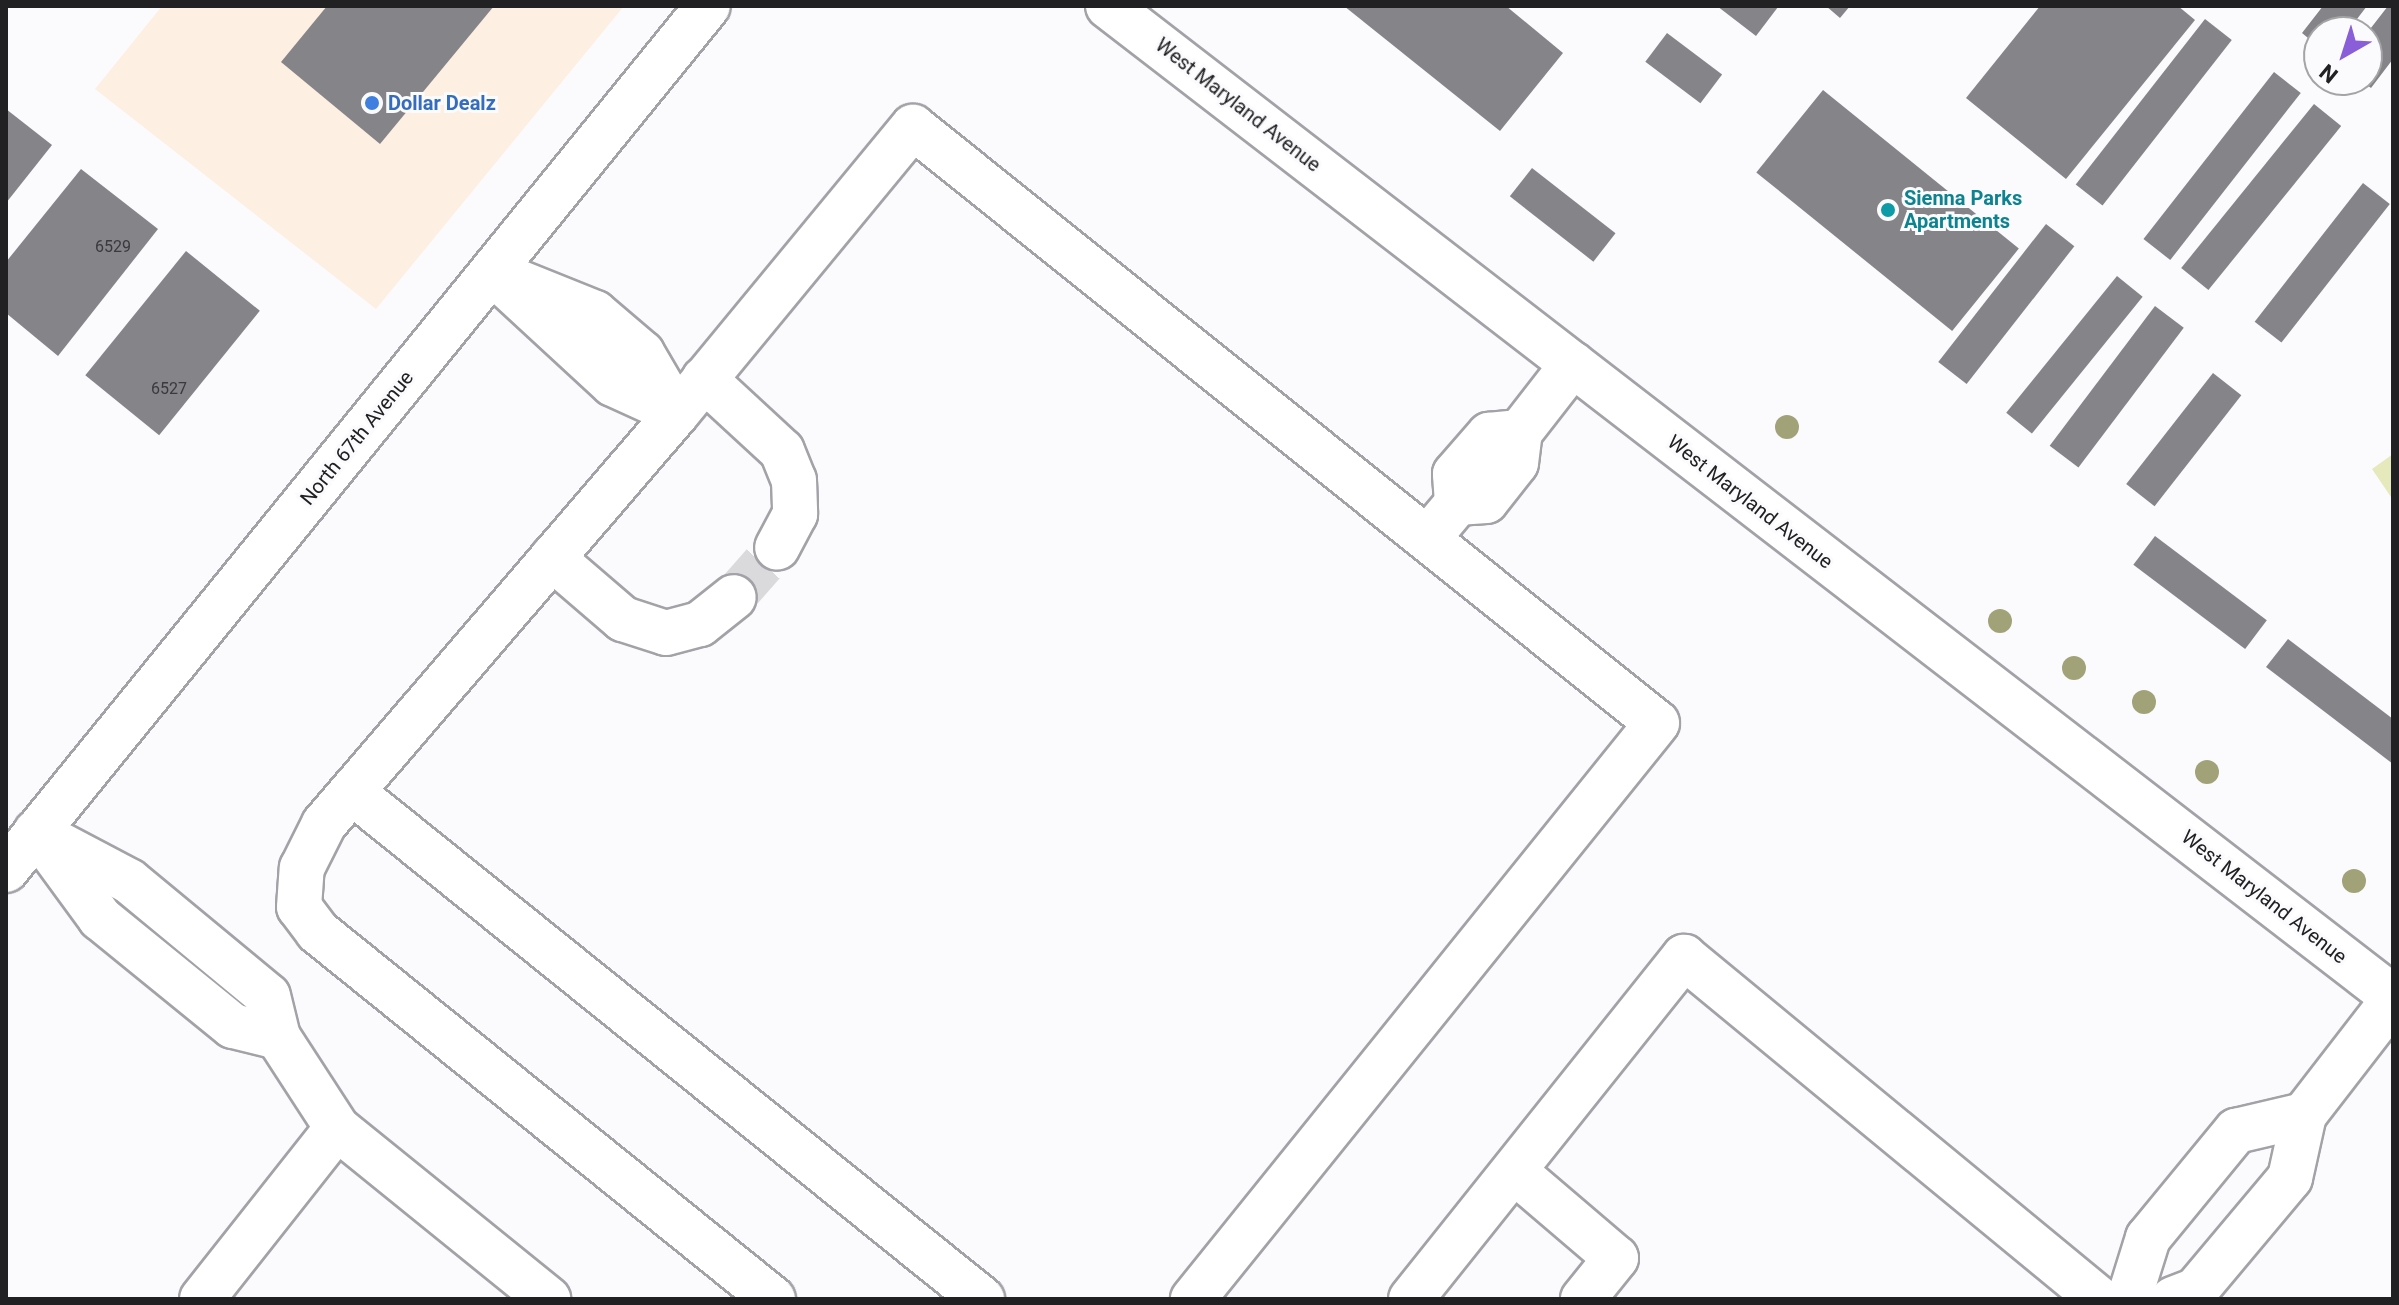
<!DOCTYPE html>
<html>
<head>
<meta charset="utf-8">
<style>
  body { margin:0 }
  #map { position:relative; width:2399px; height:1305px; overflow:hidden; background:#fbfbfe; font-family:Roboto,sans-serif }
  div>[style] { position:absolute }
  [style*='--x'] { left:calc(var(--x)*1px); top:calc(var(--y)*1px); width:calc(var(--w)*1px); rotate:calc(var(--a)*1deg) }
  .commercial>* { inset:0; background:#fdefe1 }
  .green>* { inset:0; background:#e6e9bc }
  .building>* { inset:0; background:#848489; transform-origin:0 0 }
  .minor-tunnel>* { height:44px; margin-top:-22px; transform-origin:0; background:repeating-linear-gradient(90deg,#dadadd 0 44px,transparent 0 66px) }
  .roads { filter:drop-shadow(2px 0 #a2a2a7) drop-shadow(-2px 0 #a2a2a7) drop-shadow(0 2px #a2a2a7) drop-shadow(0 -2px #a2a2a7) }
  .minor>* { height:44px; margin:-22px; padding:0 22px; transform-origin:22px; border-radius:22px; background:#fff }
  .major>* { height:44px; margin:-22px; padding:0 22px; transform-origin:22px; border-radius:22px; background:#fff }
  .trees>* { width:24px; height:24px; margin:-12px; border-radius:50%; background:#a2a279 }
  .dots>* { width:22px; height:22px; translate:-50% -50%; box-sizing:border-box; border:4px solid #fbfbfe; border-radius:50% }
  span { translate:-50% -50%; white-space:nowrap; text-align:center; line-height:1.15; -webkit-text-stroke:6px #fbfbfe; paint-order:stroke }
  .number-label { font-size:16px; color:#3a3a3c }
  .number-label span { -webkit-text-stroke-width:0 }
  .shop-label { font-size:20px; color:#366cbe; font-weight:700 }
  .left { translate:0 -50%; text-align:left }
  .street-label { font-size:20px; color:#212123 }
  .culture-label { font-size:20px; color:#0d838f; font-weight:700 }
  .frame { position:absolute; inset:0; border:8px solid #212123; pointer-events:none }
  .north { position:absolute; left:2303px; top:16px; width:80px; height:80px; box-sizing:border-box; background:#fbfbfe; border:2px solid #a4a4a6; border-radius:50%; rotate:219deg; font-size:22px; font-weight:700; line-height:32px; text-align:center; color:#212123 }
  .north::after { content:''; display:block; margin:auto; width:28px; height:36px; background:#895ed8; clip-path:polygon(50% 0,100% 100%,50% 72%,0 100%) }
</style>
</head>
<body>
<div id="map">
  <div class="commercial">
    <i style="clip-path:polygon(162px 6px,624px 6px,376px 309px,95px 89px)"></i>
  </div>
  <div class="green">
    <i style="clip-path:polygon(2393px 454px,2393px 500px,2372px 469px)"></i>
  </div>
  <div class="building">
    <i style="clip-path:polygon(327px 6px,494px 6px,380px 144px,281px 62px)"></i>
    <i style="clip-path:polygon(1344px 6px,1506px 6px,1563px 53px,1500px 131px)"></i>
    <i style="clip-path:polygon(1717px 6px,1776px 6px,1778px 7px,1756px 36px)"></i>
    <i style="clip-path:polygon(1826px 6px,1850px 6px,1840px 18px)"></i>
    <i style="clip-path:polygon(2040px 6px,2178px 6px,2195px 20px,2066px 179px,1966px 98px)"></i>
    <i style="clip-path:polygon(2323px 6px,2367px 6px,2347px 32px,2319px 32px,2319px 47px,2302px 33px)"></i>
    <i style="clip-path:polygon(2388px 6px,2393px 6px,2393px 59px,2371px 88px,2360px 80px,2367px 80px,2367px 33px)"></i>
    <i style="left:2205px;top:19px;width:34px;height:210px;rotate:38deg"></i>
    <i style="left:1667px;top:33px;width:69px;height:36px;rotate:37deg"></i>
    <i style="left:2274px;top:72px;width:34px;height:212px;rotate:38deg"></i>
    <i style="left:1823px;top:90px;width:252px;height:106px;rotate:39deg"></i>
    <i style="left:2314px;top:104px;width:35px;height:211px;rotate:39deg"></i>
    <i style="clip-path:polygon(6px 109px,52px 145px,6px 203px)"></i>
    <i style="left:1532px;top:168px;width:106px;height:36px;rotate:38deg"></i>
    <i style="clip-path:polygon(81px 169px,158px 229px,58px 356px,6px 313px,6px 262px)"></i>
    <i style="left:2363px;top:183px;width:34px;height:176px;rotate:38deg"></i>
    <i style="left:2046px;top:224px;width:36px;height:175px;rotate:38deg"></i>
    <i style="left:186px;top:251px;width:95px;height:160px;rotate:39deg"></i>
    <i style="left:2117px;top:276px;width:33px;height:176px;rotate:39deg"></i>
    <i style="left:2155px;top:306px;width:36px;height:175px;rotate:37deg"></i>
    <i style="left:2213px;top:373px;width:36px;height:141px;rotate:38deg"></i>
    <i style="left:2155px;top:536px;width:140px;height:36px;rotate:37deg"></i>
    <i style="clip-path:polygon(2288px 639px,2393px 719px,2393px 764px,2266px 667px)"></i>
  </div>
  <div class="minor-tunnel">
    <i style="--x:734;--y:597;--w:65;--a:-48.7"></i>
  </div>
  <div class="roads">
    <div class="minor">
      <i style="--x:1108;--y:6;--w:1623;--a:37.64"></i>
      <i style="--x:493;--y:272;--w:110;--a:21.9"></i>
      <i style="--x:595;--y:313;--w:62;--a:40.4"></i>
      <i style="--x:642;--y:353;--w:69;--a:59.7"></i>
      <i style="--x:508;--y:287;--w:143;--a:42.7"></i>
      <i style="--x:613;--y:384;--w:70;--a:24.4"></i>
      <i style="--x:704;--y:379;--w:106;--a:42.7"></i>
      <i style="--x:782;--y:451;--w:31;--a:68"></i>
      <i style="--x:794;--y:480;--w:34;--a:88"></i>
      <i style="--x:795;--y:514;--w:38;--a:118"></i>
      <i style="--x:1457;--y:503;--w:29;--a:-4"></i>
      <i style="--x:1486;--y:501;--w:48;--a:-51.7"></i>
      <i style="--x:1516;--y:463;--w:31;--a:-83"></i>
      <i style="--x:1520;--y:432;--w:86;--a:-52.1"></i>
      <i style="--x:1438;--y:526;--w:30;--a:-50"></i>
      <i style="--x:1457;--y:503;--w:29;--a:-94"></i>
      <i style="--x:1455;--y:474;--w:52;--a:-48.9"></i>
      <i style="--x:1489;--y:435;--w:31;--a:-6"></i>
      <i style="--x:552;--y:558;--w:94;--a:40.7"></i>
      <i style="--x:623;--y:619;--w:45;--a:18"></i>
      <i style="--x:666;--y:633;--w:35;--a:-15"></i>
      <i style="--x:700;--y:624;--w:43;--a:-38.5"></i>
      <i style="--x:352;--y:792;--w:809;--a:38.83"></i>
      <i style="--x:36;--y:832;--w:105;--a:27.8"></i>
      <i style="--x:129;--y:881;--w:180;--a:39.6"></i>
      <i style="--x:268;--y:996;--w:42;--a:76.3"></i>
      <i style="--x:278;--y:1037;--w:108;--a:57"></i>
      <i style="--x:337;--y:1128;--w:272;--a:39"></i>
      <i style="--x:43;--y:840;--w:97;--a:53.8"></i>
      <i style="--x:100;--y:918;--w:171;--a:39.1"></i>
      <i style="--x:233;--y:1026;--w:46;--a:13.7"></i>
      <i style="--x:1514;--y:1171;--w:134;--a:40.5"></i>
      <i style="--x:1616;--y:1258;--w:53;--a:128.8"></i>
      <i style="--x:202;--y:1299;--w:218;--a:-51.7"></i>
      <i style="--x:773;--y:1299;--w:585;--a:-141.11"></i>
      <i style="--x:318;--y:932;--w:31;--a:-127"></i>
      <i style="--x:299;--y:907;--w:39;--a:-86"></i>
      <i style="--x:302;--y:868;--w:49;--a:-63.4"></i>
      <i style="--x:324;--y:824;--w:542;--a:-49.34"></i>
      <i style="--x:677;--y:413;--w:371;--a:-50.5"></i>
      <i style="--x:913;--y:127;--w:953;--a:38.7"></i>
      <i style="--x:1657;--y:723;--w:740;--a:128.85"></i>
      <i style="--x:1411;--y:1299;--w:438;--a:-51.4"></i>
      <i style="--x:1684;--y:957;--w:538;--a:39.49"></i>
      <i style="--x:2129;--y:1299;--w:64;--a:-72.7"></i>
      <i style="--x:2148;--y:1238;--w:139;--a:-50.6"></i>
      <i style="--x:2236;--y:1131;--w:70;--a:-13.2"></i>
      <i style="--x:2173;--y:1299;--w:25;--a:-21"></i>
      <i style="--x:2196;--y:1290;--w:146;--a:-50"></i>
      <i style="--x:2290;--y:1178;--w:65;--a:-77.5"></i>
      <i style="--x:2304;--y:1115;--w:145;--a:-52.3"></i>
    </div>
    <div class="major">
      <i style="--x:6;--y:870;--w:1113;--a:-50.91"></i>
    </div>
  </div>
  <div class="trees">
    <i style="left:1787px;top:427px"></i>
    <i style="left:2000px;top:621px"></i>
    <i style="left:2074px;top:668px"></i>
    <i style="left:2144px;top:702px"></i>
    <i style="left:2207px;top:772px"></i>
    <i style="left:2354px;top:881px"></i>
  </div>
  <div class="dots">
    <i style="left:372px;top:103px;background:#3f7fe0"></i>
    <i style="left:1888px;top:210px;background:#0f9aa8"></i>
  </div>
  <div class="number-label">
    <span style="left:113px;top:247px">6529</span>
    <span style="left:169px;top:389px">6527</span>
  </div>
  <div class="shop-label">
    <span class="left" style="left:388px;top:103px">Dollar Dealz</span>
  </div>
  <div class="street-label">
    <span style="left:1238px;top:105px;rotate:38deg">West Maryland Avenue</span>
    <span style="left:357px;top:438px;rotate:-51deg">North 67th Avenue</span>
    <span style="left:1750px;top:502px;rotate:38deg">West Maryland Avenue</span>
    <span style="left:2264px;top:897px;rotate:38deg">West Maryland Avenue</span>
  </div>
  <div class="culture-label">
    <span class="left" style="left:1904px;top:210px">Sienna Parks<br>Apartments</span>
  </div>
  <div class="frame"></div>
  <div class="north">N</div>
</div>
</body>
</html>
